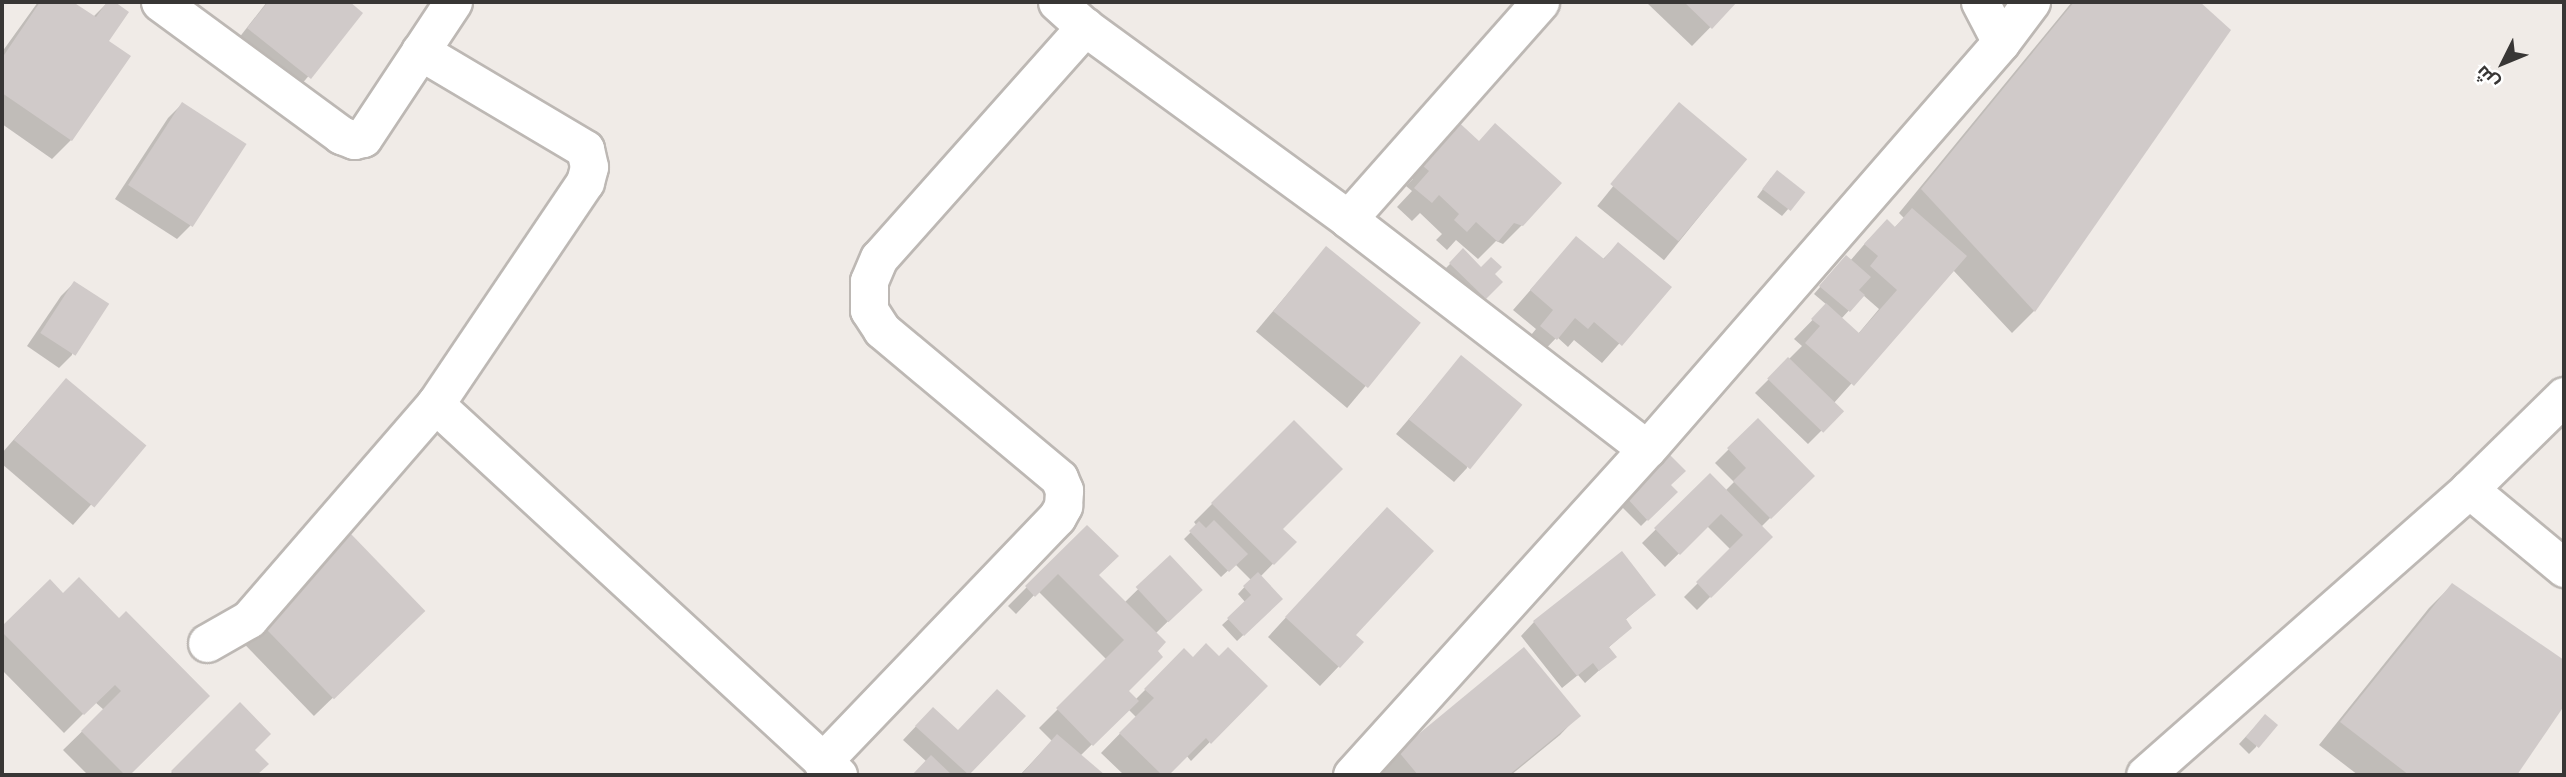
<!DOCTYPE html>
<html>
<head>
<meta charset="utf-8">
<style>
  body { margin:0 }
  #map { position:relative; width:2566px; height:777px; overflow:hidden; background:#f0ebe7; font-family:Karla,Cairo,sans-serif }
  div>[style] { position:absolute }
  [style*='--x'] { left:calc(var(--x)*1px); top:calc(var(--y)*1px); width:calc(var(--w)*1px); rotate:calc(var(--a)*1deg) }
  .shadow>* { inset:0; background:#0003; transform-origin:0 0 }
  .building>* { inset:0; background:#d0cac9; transform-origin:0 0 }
  .roads { filter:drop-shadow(2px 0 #bdb8b4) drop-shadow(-2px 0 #bdb8b4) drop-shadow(0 2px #bdb8b4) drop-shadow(0 -2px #bdb8b4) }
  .street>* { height:37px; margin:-18.5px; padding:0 18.5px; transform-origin:18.5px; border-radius:18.5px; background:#fff }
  span { translate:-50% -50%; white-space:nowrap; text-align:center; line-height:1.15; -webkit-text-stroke:5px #fff; paint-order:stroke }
  .frame { position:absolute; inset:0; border:4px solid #383635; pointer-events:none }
  .north { position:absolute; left:2468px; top:28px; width:70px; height:70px; -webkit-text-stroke:5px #fff; paint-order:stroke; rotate:227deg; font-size:19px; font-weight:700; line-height:28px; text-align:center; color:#383635 }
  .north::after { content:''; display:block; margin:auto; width:24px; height:32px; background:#383635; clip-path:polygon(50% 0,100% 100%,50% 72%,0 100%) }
</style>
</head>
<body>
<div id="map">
  <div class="shadow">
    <i style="clip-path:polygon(38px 2px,70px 2px,93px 17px,108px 2px,127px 13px,107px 42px,71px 140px,52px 159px,2px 124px,2px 52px)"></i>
    <i style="clip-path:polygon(267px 2px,347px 2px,361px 13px,296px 91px,235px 43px)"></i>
    <i style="clip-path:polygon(1646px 2px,1735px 2px,1692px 46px)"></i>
    <i style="clip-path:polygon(evenodd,2072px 2px,2197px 2px,2228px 31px,2034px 311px,2012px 333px,1953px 270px,1833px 404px,1841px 411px,1808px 444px,1755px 393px,1802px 346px,1794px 339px,1827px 305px,1814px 294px,1840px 264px,1850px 261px,1868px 240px,1894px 228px,1904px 218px,1899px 213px,2072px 2px,1863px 295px,1879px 309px,1858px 334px,1841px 319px,1863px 295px)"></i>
    <i style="clip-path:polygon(182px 104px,243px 145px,190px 226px,177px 239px,115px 199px,168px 118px)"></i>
    <i style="left:1679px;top:105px;width:86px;height:130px;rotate:39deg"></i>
    <i style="clip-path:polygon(1433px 138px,1522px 225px,1503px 244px,1496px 241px,1478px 259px,1456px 240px,1447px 250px,1436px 240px,1442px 234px,1420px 213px,1412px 221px,1397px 207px,1412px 191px,1406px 186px,1413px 179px,1404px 171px)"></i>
    <i style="clip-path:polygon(1771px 178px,1803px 192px,1782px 216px,1757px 197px)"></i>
    <i style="clip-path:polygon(1576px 238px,1602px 260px,1618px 244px,1669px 287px,1602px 363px,1574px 340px,1568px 347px,1557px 337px,1537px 358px,1522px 346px,1536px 329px,1513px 310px)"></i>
    <i style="left:1326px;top:248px;width:119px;height:109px;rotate:40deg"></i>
    <i style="clip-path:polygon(1463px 251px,1481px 269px,1500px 282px,1478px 304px,1444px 270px)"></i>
    <i style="clip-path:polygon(74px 283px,72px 355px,59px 368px,27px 346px,61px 296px)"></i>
    <i style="clip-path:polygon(1461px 358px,1467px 468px,1454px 482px,1396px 434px)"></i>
    <i style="clip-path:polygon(66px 380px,143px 446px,73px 525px,2px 464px,2px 453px)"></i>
    <i style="clip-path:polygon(1758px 420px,1812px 476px,1761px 527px,1770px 537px,1697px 610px,1684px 597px,1731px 550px,1707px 526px,1665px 567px,1642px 543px,1710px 476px,1725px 491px,1734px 482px,1715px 463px)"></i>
    <i style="clip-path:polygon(1294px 422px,1281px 529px,1294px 542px,1260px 577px,1281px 599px,1237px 641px,1222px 625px,1246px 603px,1238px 594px,1251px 580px,1235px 564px,1221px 577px,1184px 539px,1197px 526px,1194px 522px)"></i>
    <i style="clip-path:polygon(1670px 457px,1669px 485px,1675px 492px,1641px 526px,1620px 505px)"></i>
    <i style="clip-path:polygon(1087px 527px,1097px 576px,1124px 603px,1170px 558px,1200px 590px,1155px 634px,1127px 691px,1135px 700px,1184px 651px,1193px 659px,1219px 658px,1265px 686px,1191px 761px,1186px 755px,1166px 775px,1124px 775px,1101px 753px,1136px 717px,1128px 709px,1080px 756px,1102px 775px,1020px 775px,1052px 741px,1039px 728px,1107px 660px,1038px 591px,1016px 614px,1008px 606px)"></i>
    <i style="clip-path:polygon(1368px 528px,1354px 635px,1362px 642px,1320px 686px,1268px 637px)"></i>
    <i style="left:351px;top:537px;width:103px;height:151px;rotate:46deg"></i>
    <i style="clip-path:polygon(50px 582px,63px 596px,119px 620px,208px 696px,127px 775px,88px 775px,63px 750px,104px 710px,95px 702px,64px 733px,2px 670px,2px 629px)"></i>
    <i style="clip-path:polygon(2452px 585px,2564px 662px,2564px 703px,2515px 775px,2358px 775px,2319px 745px,2429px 608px)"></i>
    <i style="clip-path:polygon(1654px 595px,1625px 620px,1630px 628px,1608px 648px,1614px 657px,1585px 683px,1578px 675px,1562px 688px,1521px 636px,1534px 622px)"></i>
    <i style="clip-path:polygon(1523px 649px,1578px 716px,1560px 735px,1511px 775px,1384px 775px,1380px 771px,1399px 752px)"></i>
    <i style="clip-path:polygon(240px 705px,253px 750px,266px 764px,255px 775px,169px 775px)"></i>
    <i style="clip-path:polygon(1023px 716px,968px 775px,914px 775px,927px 762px,903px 740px,919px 723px,958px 732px)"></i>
    <i style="clip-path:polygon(2265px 716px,2256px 747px,2249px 754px,2239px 744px)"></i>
  </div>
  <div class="building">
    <i style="clip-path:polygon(40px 2px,73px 2px,96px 17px,107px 2px,115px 2px,129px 12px,109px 41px,131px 56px,72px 141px,2px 93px,2px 58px)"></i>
    <i style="clip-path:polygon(268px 2px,350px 2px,363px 13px,311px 79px,247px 28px)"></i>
    <i style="clip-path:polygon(1684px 2px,1737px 2px,1712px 29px)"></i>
    <i style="clip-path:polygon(2074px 2px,2200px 2px,2231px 30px,2035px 312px,1921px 189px)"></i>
    <i style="left:182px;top:102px;width:77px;height:99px;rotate:33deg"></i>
    <i style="left:1679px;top:102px;width:89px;height:107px;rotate:40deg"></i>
    <i style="clip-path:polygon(1452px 116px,1479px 141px,1495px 123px,1562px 183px,1523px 226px,1514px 223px,1498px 242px,1476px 222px,1467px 232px,1454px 220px,1459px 214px,1439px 195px,1432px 203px,1414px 188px,1429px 171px,1423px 166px,1430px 159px,1421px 151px)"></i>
    <i style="left:1777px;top:170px;width:36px;height:24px;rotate:38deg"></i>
    <i style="clip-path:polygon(1912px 208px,1967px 256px,1854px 386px,1805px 343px,1820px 326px,1811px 319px,1826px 303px,1859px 333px,1897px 290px,1870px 266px,1878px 256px,1864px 244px,1887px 219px,1895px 227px)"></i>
    <i style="clip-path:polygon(1576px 236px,1604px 259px,1618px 242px,1672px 287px,1622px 346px,1594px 322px,1588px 329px,1575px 318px,1557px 340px,1540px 326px,1553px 310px,1530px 290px)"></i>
    <i style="left:1326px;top:246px;width:122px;height:84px;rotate:39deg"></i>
    <i style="clip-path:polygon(1463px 248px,1481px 267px,1491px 257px,1502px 267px,1495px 274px,1503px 282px,1486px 299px,1449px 263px)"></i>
    <i style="clip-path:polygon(1846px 255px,1871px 277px,1859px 290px,1865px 295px,1850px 312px,1819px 286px)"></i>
    <i style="left:74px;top:281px;width:42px;height:62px;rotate:33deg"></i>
    <i style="left:1461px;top:355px;width:79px;height:83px;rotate:39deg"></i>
    <i style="left:1788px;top:357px;width:78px;height:30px;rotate:44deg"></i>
    <i style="left:66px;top:378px;width:105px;height:81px;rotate:40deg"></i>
    <i style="clip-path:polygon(1758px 418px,1815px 476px,1771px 519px,1733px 481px,1746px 468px,1727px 448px)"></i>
    <i style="clip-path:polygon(1294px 420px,1343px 469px,1283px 529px,1297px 542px,1274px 565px,1211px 503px)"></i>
    <i style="clip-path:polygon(1670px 455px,1686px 471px,1671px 485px,1678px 492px,1648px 521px,1626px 497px)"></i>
    <i style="clip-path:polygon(1710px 473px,1773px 537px,1711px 598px,1696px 582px,1743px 535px,1721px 514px,1680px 555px,1654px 528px)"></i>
    <i style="clip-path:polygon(1387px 507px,1434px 551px,1356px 635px,1364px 642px,1340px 668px,1285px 617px)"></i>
    <i style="clip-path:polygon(1214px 520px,1248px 554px,1229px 572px,1189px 531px,1199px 521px,1206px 528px)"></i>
    <i style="clip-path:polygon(1087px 525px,1119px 556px,1099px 575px,1166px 642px,1158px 651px,1163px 657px,1129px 691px,1139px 701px,1093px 746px,1056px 708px,1124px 640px,1058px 574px,1035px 597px,1025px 586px)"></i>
    <i style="left:351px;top:534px;width:107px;height:127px;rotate:46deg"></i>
    <i style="clip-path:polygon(1622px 551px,1656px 595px,1626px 619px,1632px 628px,1609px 647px,1617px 657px,1599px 671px,1593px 663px,1577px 676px,1533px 621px)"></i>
    <i style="left:1170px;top:555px;width:48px;height:47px;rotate:47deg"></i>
    <i style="clip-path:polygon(1258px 572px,1283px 599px,1244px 636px,1227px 618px,1251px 595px,1243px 586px)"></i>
    <i style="clip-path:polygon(79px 577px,119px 618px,126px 611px,210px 696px,130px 775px,125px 775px,81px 731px,121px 691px,115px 685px,84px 715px,2px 632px,2px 626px,50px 579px,63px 593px)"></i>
    <i style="clip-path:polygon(2452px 583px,2564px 660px,2564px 706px,2517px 775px,2409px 775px,2340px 722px)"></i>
    <i style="clip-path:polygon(1206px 643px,1219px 656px,1228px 647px,1268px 686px,1211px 744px,1206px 738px,1169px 775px,1162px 775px,1119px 733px,1154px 698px,1144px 689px,1184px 648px,1193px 657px)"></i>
    <i style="clip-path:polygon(1524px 647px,1581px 716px,1509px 775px,1418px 775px,1398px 751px)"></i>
    <i style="clip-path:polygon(997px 689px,1026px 716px,969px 775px,915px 726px,933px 707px,958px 730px)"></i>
    <i style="clip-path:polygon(240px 702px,271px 734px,255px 750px,269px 764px,257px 775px,175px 775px,171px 771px)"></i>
    <i style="left:2265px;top:714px;width:17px;height:30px;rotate:40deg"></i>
    <i style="clip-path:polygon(1057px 734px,1105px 775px,1021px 775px)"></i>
    <i style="clip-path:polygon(931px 755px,952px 775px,912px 775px)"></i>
  </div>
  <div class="roads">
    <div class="street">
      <i style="--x:160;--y:2;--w:225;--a:36.3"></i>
      <i style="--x:341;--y:135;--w:14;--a:21"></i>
      <i style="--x:354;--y:140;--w:9;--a:-13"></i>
      <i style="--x:363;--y:138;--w:163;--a:-56.5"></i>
      <i style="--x:1057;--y:2;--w:38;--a:42"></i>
      <i style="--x:1085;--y:27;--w:326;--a:36.1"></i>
      <i style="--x:1348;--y:219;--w:377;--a:37.6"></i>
      <i style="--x:1980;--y:2;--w:45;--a:62.3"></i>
      <i style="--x:420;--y:51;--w:192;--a:30.7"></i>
      <i style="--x:585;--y:149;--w:18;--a:77"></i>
      <i style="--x:589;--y:167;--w:16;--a:105"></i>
      <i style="--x:585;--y:182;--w:268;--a:124"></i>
      <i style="--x:1348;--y:219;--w:290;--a:-48.5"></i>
      <i style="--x:2469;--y:489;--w:124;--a:39.7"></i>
      <i style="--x:207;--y:643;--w:48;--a:-29.7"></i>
      <i style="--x:249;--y:619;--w:284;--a:-49.1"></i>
      <i style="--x:435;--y:404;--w:548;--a:42.63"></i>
      <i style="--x:822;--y:762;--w:339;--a:-46.2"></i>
      <i style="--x:1057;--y:517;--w:13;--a:-61"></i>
      <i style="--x:1063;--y:506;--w:16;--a:-86"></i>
      <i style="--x:1064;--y:490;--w:13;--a:-113"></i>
      <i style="--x:1059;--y:478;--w:231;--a:-140.1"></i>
      <i style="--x:882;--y:330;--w:24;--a:-123"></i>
      <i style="--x:869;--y:310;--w:29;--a:-90"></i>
      <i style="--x:869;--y:281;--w:25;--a:-67"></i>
      <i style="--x:879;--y:258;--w:310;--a:-48.3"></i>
      <i style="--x:1352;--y:775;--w:440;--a:-47.9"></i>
      <i style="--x:1647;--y:449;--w:539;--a:-48.98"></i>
      <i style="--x:2001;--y:42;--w:50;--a:-53.1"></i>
      <i style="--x:2145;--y:775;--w:432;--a:-41.4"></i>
      <i style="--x:2469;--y:489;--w:133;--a:-44.4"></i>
    </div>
  </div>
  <div class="frame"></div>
  <div class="north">ش</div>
</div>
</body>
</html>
